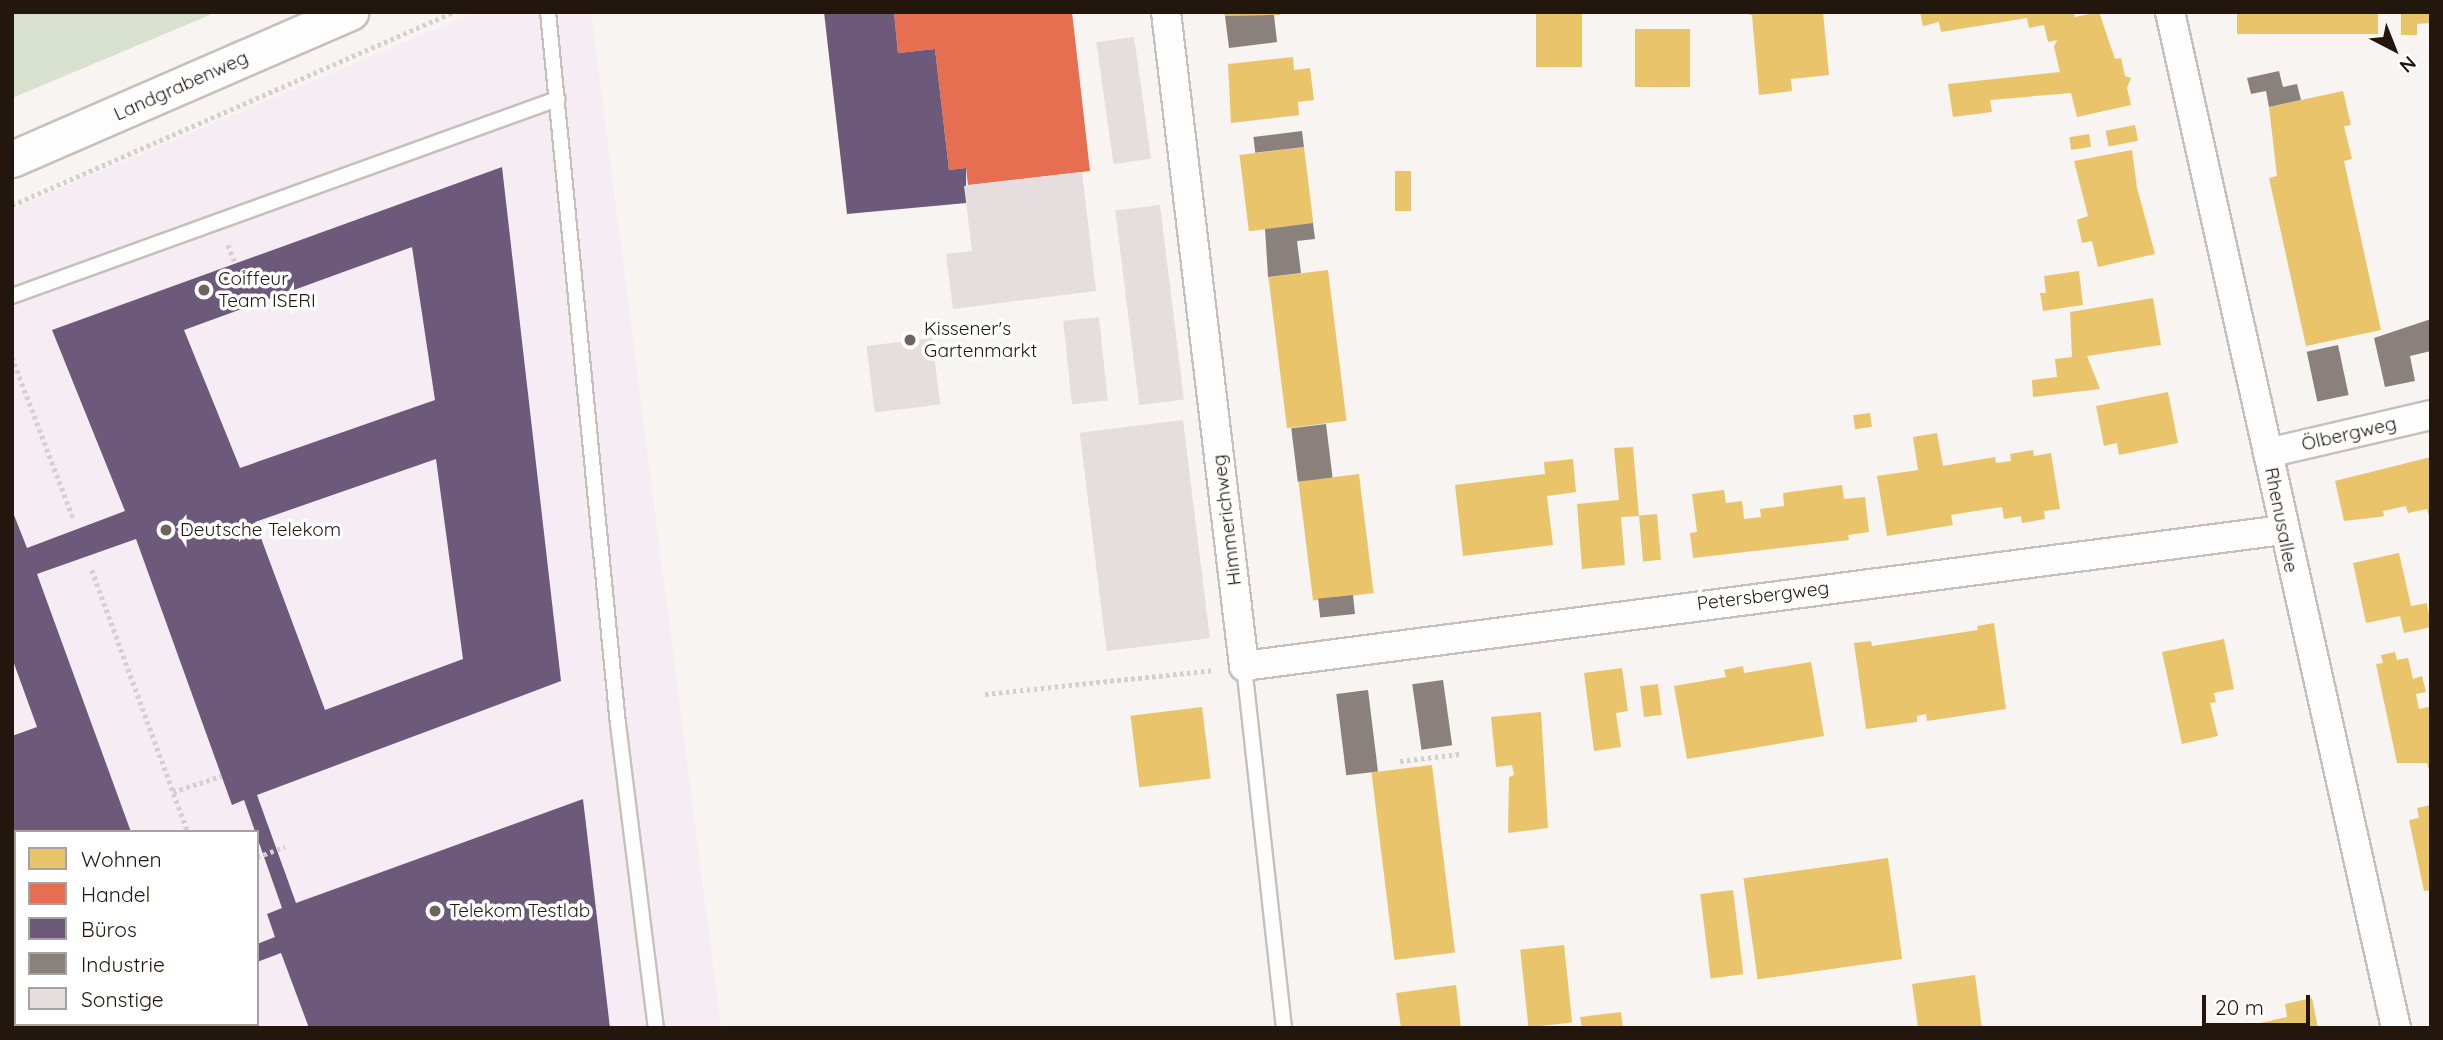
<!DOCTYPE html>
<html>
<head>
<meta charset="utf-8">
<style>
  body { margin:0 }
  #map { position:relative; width:2443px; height:1040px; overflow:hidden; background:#f7f4f2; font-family:Quicksand,sans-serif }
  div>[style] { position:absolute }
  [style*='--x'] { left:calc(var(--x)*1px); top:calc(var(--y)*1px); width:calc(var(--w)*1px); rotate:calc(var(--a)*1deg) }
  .commercial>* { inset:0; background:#f6ecf4 }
  .green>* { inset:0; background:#d8e1ce }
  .homes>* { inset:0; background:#e9c46a; transform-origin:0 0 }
  .shops>* { inset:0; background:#e76f51 }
  .offices>* { inset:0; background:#6d597a }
  .industry>* { inset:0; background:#8a817c; transform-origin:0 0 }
  .building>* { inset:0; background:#e6dddf; transform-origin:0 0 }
  .path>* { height:4.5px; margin-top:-2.25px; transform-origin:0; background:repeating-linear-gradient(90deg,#d3d1d0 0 3.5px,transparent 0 7px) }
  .roads { filter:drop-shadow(2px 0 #c7c0ba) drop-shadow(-2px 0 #c7c0ba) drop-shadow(0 2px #c7c0ba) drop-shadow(0 -2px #c7c0ba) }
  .service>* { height:14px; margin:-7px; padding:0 7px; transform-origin:7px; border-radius:7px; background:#fefdfd }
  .minor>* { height:28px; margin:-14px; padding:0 14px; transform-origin:14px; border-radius:14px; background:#fefdfd }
  .tertiary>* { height:35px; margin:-17.5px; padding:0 17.5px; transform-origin:17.5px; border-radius:17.5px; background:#fefdfd }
  .dots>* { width:19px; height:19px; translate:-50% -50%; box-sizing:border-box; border:4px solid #fff; border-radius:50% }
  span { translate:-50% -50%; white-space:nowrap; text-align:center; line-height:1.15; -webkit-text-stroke:7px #fff; paint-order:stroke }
  .street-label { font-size:19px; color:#22160d }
  .poi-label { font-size:19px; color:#22160d }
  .left { translate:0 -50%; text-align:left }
  .frame { position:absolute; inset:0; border:14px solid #22160d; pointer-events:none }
  .legend { position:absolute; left:14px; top:830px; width:245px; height:196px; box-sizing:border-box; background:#fff; border:2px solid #a7a29e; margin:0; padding:9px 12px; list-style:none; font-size:21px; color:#22160d }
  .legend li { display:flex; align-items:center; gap:14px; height:35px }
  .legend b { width:35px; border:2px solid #a7a29e }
  .north { position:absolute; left:2359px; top:14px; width:70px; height:70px; -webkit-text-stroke:5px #fff; paint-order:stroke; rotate:138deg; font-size:19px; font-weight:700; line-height:28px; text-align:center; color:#22160d }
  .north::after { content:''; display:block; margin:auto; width:24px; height:32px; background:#22160d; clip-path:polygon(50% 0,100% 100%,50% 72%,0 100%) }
  .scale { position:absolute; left:2202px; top:995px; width:108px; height:32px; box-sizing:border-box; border:4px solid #22160d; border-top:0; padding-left:9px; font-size:21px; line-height:24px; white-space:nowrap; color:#22160d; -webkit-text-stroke:5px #fff; paint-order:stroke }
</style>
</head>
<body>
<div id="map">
  <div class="commercial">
    <i style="clip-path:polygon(evenodd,476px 12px,591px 12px,721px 1028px,12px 1028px,12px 209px,476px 12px,16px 832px,257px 832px,257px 1024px,16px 1024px,16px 832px)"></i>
  </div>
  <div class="green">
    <i style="clip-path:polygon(12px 12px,217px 12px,12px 98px)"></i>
  </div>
  <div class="homes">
    <i style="clip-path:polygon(1223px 12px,1280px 12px,1280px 15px,1225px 16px)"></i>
    <i style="left:1536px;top:12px;width:46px;height:55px"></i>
    <i style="clip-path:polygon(1738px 12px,1823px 12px,1829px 75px,1791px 79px,1792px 91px,1759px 95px,1752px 15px)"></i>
    <i style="clip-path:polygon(1920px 12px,2074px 12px,2075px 17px,2099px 12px,2115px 59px,2121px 58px,2125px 76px,2131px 78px,2127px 88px,2131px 105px,2077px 117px,2071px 93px,1990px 100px,1992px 112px,1953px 117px,1948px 84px,2060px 72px,2054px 47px,2057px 40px,2048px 42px,2044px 25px,2029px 28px,2027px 18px,1941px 32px,1939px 22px,1923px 26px)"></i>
    <i style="left:2237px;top:12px;width:141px;height:22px"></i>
    <i style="clip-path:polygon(2401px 12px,2431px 12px,2431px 23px,2417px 24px,2417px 35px,2401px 35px)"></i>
    <i style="left:1690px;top:29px;width:58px;height:55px;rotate:90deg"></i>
    <i style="clip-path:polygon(1293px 57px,1294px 70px,1310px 68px,1314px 100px,1298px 102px,1299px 115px,1231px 123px,1228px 64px)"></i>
    <i style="clip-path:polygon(2343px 91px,2351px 125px,2344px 126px,2352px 159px,2344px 161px,2381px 330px,2306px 346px,2269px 178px,2277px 176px,2269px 107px)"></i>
    <i style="left:2135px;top:125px;width:16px;height:30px;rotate:79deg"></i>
    <i style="left:2089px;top:134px;width:13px;height:20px;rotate:81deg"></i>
    <i style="left:1304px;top:147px;width:77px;height:65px;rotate:83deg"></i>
    <i style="clip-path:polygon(2132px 150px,2137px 188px,2155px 254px,2098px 267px,2092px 241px,2082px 243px,2077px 220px,2088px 216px,2074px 161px)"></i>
    <i style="left:1411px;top:171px;width:40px;height:16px;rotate:90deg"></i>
    <i style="left:1328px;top:270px;width:152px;height:60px;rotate:83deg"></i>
    <i style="clip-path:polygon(2079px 271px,2083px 305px,2043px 311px,2040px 293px,2046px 293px,2044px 276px)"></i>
    <i style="clip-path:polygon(2153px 298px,2161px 345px,2087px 356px,2100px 389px,2033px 397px,2032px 380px,2057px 377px,2055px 359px,2072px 357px,2070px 312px)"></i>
    <i style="clip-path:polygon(2168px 392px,2178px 443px,2119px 455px,2117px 443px,2104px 446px,2096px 406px)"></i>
    <i style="left:1870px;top:413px;width:14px;height:17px;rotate:82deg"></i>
    <i style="clip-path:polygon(1937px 433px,1943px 466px,1995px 457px,1996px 463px,2011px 461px,2010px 454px,2033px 450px,2034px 456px,2051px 453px,2060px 509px,2044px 511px,2045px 519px,2022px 523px,2021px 516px,2004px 519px,2002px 507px,1975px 511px,1951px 515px,1953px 525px,1887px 536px,1877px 476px,1918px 470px,1913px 437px)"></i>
    <i style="clip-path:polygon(1633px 447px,1639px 516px,1621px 517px,1625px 565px,1582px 569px,1577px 504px,1619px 500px,1614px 448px)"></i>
    <i style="clip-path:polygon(2431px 457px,2431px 523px,2427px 509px,2408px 513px,2406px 506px,2383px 511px,2384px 516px,2379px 517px,2344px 521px,2335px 481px)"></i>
    <i style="clip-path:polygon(1573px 459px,1576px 492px,1547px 496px,1553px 545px,1463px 556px,1455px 485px,1545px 474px,1544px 462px)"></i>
    <i style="left:1359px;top:474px;width:120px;height:61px;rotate:83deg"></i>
    <i style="clip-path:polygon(1842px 485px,1844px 499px,1865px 497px,1869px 532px,1848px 535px,1849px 540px,1693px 558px,1690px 533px,1697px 532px,1692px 494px,1724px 490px,1726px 503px,1742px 501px,1744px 519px,1761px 517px,1760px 509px,1784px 506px,1783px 493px)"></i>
    <i style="left:1657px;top:514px;width:46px;height:18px;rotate:85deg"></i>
    <i style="clip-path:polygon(2399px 553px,2411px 606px,2427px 603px,2431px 627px,2404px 633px,2400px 616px,2366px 623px,2353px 563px)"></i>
    <i style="clip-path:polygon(1994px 623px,2006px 709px,1927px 721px,1926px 714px,1917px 716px,1917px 722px,1866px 729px,1854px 643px,1871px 641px,1872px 646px,1978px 630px,1977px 626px)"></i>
    <i style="clip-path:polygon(2224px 639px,2234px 689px,2214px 693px,2216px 702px,2210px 703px,2218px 736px,2182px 744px,2162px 652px)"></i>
    <i style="clip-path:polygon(2395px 652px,2397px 660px,2408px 658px,2413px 679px,2422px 676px,2426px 692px,2416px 694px,2419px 709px,2429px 707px,2431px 716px,2431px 777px,2427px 763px,2397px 763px,2376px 664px,2383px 663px,2381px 655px)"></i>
    <i style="clip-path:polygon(1811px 662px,1824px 736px,1687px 759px,1674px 686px,1726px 677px,1724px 670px,1743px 666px,1744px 673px)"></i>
    <i style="clip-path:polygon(1622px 668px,1628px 711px,1616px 713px,1621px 747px,1594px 751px,1584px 673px)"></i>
    <i style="left:1658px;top:684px;width:31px;height:18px;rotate:83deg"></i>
    <i style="left:1202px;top:707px;width:72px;height:72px;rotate:83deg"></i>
    <i style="clip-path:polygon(1541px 712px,1548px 828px,1508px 833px,1509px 777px,1514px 775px,1512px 765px,1496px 767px,1491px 717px)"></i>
    <i style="left:1432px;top:765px;width:189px;height:61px;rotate:83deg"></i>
    <i style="clip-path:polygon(2431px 805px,2431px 890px,2424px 891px,2409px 820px,2419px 818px,2417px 808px)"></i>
    <i style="left:1888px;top:858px;width:102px;height:146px;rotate:82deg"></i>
    <i style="left:1733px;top:890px;width:85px;height:33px;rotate:83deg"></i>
    <i style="left:1564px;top:945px;width:78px;height:44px;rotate:84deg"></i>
    <i style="clip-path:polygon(1975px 975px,1982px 1028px,1918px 1027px,1912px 984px)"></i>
    <i style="clip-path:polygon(1456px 985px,1461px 1028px,1401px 1028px,1396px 993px)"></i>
    <i style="clip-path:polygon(2312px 998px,2318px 1028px,2238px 1028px,2287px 1017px,2285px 1004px)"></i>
    <i style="clip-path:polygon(1621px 1012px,1623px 1028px,1582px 1028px,1580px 1017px)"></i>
  </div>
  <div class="shops">
    <i style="clip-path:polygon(894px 12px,1072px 12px,1090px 171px,968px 185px,966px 168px,949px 170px,935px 49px,898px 53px)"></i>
  </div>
  <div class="offices">
    <i style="clip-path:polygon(824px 12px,894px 12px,898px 53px,935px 49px,949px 170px,966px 168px,966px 203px,847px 214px)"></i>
    <i style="clip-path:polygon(evenodd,502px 167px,561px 681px,257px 795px,296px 903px,583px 799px,610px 1028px,309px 1028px,281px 953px,257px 962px,257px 944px,275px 937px,267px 914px,282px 908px,244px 800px,232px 805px,136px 539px,37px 574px,131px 832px,16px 832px,12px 877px,12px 736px,37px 727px,12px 658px,12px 510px,27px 548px,125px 511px,52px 330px,502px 167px,412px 247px,435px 400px,240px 468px,184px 330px,412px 247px,502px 167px,436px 459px,463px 659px,325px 710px,255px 522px,436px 459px)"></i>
    <i style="clip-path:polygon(16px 1004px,16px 1024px,203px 1028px,12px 1028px)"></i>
  </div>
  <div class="industry">
    <i style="clip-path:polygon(1274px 15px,1277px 42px,1229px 48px,1225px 16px)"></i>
    <i style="clip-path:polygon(2279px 71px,2283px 87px,2297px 84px,2301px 100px,2269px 107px,2266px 91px,2251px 94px,2247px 78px)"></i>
    <i style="left:1302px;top:131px;width:16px;height:49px;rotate:83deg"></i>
    <i style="clip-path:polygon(1313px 223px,1315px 239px,1297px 241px,1301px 273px,1268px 277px,1265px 229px)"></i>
    <i style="clip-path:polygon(2431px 319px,2431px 351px,2410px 356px,2415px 381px,2385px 387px,2374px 338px)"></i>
    <i style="left:2338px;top:345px;width:51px;height:32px;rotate:78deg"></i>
    <i style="left:1326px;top:424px;width:54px;height:35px;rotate:83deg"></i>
    <i style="left:1353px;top:595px;width:19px;height:35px;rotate:84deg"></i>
    <i style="left:1443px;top:680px;width:66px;height:31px;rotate:82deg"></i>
    <i style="left:1368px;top:690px;width:82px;height:32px;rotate:83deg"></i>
  </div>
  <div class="building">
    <i style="left:1134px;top:37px;width:123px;height:38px;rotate:82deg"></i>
    <i style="clip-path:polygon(1082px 172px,1096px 291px,953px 309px,946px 254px,972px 251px,964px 186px)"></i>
    <i style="left:1160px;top:205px;width:196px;height:45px;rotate:83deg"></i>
    <i style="left:1099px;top:317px;width:84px;height:36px;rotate:84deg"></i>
    <i style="left:932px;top:338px;width:67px;height:66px;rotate:83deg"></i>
    <i style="left:1183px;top:420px;width:220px;height:104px;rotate:83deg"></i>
  </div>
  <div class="path">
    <i style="--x:12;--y:205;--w:482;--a:-23.6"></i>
    <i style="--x:228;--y:245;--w:18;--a:68"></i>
    <i style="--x:12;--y:357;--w:172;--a:69.2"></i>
    <i style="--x:92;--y:570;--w:279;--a:69.9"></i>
    <i style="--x:985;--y:694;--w:228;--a:-6"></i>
    <i style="--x:1400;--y:761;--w:60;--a:-6.7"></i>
    <i style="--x:173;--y:792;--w:51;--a:-18.4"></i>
    <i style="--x:257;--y:857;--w:30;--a:-20"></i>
    <i style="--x:255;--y:1024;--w:4;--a:63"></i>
    <i style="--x:212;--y:1028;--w:11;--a:-22"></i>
  </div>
  <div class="roads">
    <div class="service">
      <i style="--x:548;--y:12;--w:715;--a:84.39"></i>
      <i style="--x:618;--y:724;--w:306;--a:82.9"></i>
      <i style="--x:12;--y:296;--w:580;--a:-19.87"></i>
      <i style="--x:1244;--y:666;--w:364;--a:83.7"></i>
    </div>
    <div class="minor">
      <i style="--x:1166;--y:12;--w:659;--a:83.2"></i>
      <i style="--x:1244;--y:666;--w:1047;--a:-7.46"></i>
      <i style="--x:2170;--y:12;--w:1041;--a:77.46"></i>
      <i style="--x:2268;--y:453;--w:167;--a:-13.1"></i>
    </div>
    <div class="tertiary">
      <i style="--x:12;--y:159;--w:369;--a:-23.5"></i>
    </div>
  </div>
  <div class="dots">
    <i style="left:204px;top:290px;background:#6d645d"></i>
    <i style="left:910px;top:340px;background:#6d645d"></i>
    <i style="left:166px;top:530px;background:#6d645d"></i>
    <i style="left:435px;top:911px;background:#6d645d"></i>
  </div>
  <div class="street-label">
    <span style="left:181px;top:86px;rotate:-24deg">Landgrabenweg</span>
    <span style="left:2349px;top:434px;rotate:-13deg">Ölbergweg</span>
    <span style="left:1227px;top:520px;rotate:-97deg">Himmerichweg</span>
    <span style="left:2281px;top:520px;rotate:79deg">Rhenusallee</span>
    <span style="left:1763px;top:596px;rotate:-7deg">Petersbergweg</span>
  </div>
  <div class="poi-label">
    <span class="left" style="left:218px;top:290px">Coiffeur<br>Team ISERI</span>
    <span class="left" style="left:924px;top:340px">Kissener's<br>Gartenmarkt</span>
    <span class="left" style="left:180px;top:530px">Deutsche Telekom</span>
    <span class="left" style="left:449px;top:911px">Telekom Testlab</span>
  </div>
  <div class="frame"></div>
  <ul class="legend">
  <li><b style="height:19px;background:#e9c46a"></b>Wohnen</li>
  <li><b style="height:19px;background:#e76f51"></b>Handel</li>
  <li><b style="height:19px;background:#6d597a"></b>Büros</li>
  <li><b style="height:19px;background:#8a817c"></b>Industrie</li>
  <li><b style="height:19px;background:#e6dddf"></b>Sonstige</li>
  </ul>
  <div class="north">N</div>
  <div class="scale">20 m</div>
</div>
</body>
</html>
